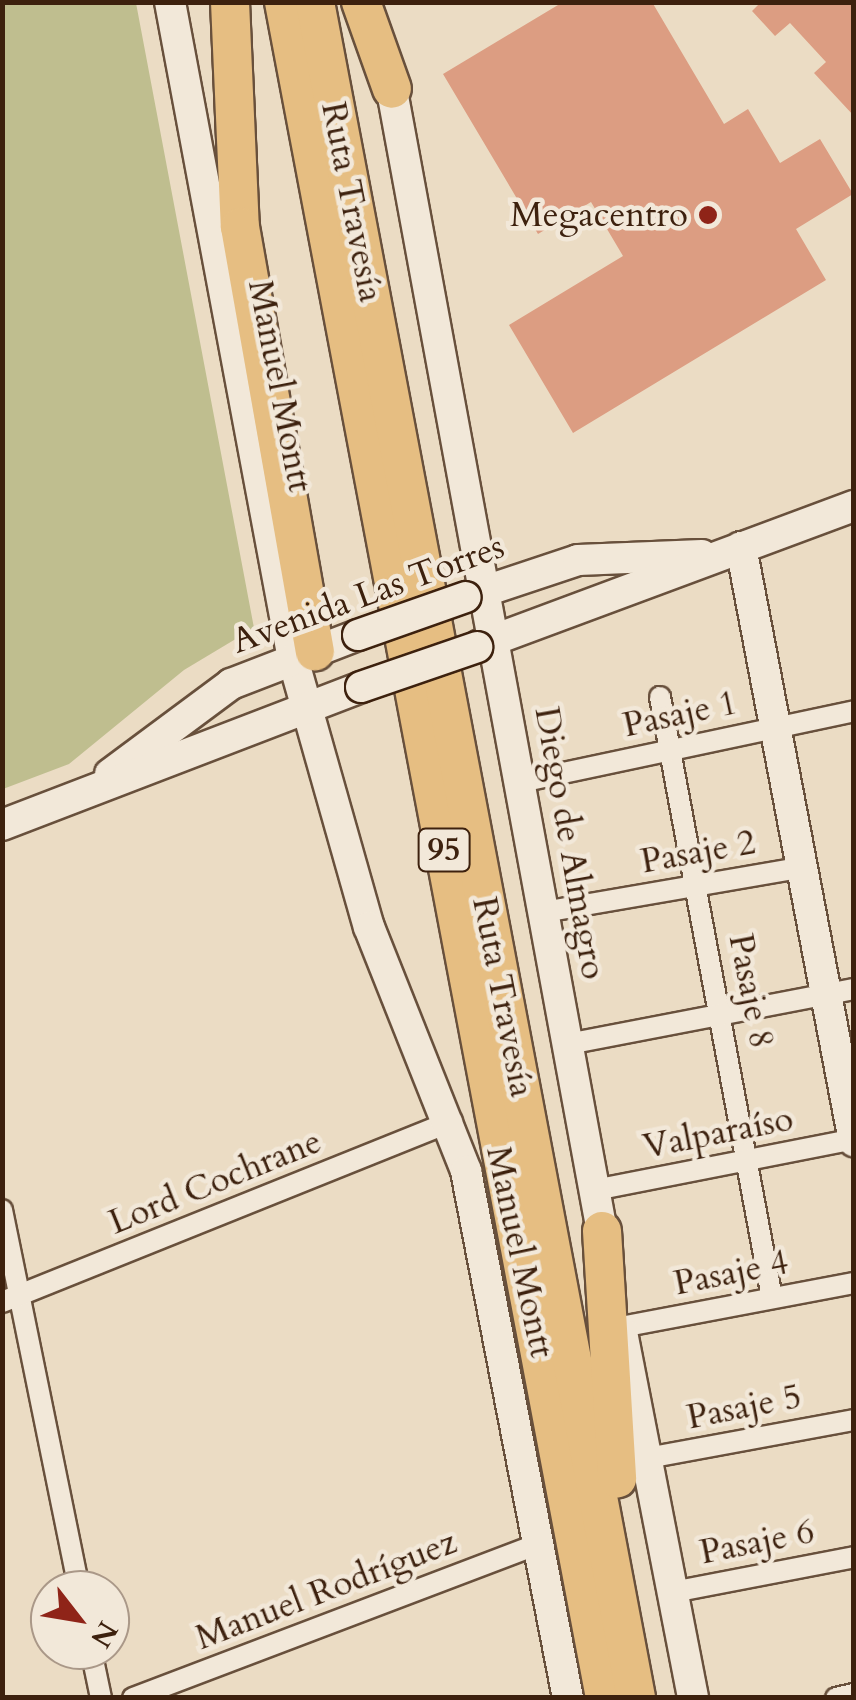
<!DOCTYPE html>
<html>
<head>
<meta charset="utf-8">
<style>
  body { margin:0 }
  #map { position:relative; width:856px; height:1700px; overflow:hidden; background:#ebdcc4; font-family:Cardo,serif }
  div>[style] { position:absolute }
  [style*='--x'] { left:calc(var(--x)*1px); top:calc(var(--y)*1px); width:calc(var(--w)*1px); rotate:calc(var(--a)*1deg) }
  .green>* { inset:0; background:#bfbe8f }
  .building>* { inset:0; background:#dc9d82 }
  .roads { filter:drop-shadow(2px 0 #68503c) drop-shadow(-2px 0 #68503c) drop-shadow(0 2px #68503c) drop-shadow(0 -2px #68503c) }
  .street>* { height:20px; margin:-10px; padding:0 10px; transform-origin:10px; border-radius:10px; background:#f2e8d9 }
  .secondary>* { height:30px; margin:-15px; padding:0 15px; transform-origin:15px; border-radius:15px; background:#f2e8d9 }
  .highway>* { height:38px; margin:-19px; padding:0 19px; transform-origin:19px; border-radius:19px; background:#e6be82 }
  .bridges { filter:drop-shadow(2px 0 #3d210e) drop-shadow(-2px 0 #3d210e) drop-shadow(0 2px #3d210e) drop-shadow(0 -2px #3d210e) }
  .secondary-bridge>* { height:30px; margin:-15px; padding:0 15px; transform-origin:15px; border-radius:15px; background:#f2e8d9 }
  .dots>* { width:28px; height:28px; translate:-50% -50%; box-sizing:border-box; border:5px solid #f2e8d9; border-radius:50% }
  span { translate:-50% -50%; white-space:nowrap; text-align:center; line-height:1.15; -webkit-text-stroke:9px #f2e8d9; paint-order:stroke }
  .shield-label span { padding:2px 8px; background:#f2e8d9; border:2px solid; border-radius:8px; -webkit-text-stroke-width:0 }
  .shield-label { font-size:32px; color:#3d210e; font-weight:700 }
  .street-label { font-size:35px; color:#3d210e }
  .poi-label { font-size:35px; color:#3d210e }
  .right { translate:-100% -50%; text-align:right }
  .frame { position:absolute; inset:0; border:5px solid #3d210e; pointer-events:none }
  .north { position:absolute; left:30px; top:1570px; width:100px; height:100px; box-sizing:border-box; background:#f2e8d9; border:2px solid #aa9888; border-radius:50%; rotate:121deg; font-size:28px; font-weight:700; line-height:40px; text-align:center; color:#3d210e }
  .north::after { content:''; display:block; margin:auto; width:35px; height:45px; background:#8f2418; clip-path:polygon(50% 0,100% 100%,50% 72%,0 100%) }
</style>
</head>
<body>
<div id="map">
  <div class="green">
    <i style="clip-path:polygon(3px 2px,136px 3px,254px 628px,184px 670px,69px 764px,3px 789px)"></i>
  </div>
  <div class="building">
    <i style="clip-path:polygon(563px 2px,652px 2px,724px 124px,748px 109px,780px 163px,820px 139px,853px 194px,796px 229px,826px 280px,573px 433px,509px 325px,623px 256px,591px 202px,538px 234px,443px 74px)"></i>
    <i style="clip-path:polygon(761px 2px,854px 2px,854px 116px,814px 73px,826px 62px,790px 23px,775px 36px,752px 11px)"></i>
  </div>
  <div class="roads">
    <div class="street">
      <i style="--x:660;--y:697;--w:611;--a:79.44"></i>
      <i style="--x:521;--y:782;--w:340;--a:-12"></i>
      <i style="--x:544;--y:912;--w:264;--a:-9.8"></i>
      <i style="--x:568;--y:1044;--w:291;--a:-10.9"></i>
      <i style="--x:595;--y:1190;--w:264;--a:-11.1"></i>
      <i style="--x:2;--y:1210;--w:388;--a:78.5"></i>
      <i style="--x:2;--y:1302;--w:485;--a:-21.9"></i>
      <i style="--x:621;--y:1327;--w:237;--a:-10.7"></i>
      <i style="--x:647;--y:1458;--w:210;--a:-10.4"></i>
      <i style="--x:673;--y:1592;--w:184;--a:-10.9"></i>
      <i style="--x:91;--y:1650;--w:49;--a:78.2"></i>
      <i style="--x:133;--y:1698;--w:436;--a:-20.8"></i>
      <i style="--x:836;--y:1698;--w:18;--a:-13"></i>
    </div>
    <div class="secondary">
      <i style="--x:170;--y:2;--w:668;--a:79.4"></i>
      <i style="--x:293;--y:659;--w:279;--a:74.2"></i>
      <i style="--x:369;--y:927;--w:263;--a:68.3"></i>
      <i style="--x:466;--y:1171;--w:537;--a:79.05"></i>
      <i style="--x:388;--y:69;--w:1204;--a:79.57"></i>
      <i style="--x:741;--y:547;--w:605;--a:79.23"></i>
      <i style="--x:470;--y:596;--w:114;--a:-18.4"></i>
      <i style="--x:578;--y:560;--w:124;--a:-2.3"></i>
      <i style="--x:480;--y:645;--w:399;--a:-20.4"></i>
      <i style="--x:110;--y:774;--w:151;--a:-36.6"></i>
      <i style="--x:231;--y:684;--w:136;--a:-21.1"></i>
      <i style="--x:2;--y:825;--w:385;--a:-21"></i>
      <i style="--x:622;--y:1332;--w:373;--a:79"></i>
    </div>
    <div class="highway">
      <i style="--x:230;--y:2;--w:225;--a:87.5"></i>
      <i style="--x:240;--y:227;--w:431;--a:80"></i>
      <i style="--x:284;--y:2;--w:1726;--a:79.28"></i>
      <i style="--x:315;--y:2;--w:1726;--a:79.28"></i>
      <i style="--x:361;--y:2;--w:92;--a:70.4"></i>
      <i style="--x:602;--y:1231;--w:248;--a:86.5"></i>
    </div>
  </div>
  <div class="bridges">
    <div class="secondary-bridge">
      <i style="--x:358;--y:635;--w:114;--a:-19.4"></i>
      <i style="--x:361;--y:687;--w:123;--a:-19"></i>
    </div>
  </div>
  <div class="dots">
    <i style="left:708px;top:215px;background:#8f2418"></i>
  </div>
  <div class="shield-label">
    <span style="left:444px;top:850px">95</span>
  </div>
  <div class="street-label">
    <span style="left:352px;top:202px;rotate:79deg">Ruta Travesía</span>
    <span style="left:280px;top:386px;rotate:79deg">Manuel Montt</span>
    <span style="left:368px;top:594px;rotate:-20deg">Avenida Las Torres</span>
    <span style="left:680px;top:714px;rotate:-12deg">Pasaje 1</span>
    <span style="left:570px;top:843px;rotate:80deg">Diego de Almagro</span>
    <span style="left:698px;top:852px;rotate:-10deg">Pasaje 2</span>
    <span style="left:751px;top:991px;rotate:79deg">Pasaje 8</span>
    <span style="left:503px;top:997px;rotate:79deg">Ruta Travesía</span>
    <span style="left:718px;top:1133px;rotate:-11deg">Valparaíso</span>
    <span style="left:215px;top:1182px;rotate:-22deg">Lord Cochrane</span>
    <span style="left:520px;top:1252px;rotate:78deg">Manuel Montt</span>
    <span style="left:731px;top:1273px;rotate:-11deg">Pasaje 4</span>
    <span style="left:744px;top:1407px;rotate:-11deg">Pasaje 5</span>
    <span style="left:757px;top:1542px;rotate:-11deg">Pasaje 6</span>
    <span style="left:326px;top:1590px;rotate:-21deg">Manuel Rodríguez</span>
  </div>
  <div class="poi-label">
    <span class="right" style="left:688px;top:215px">Megacentro</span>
  </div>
  <div class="frame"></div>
  <div class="north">N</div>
</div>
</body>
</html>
